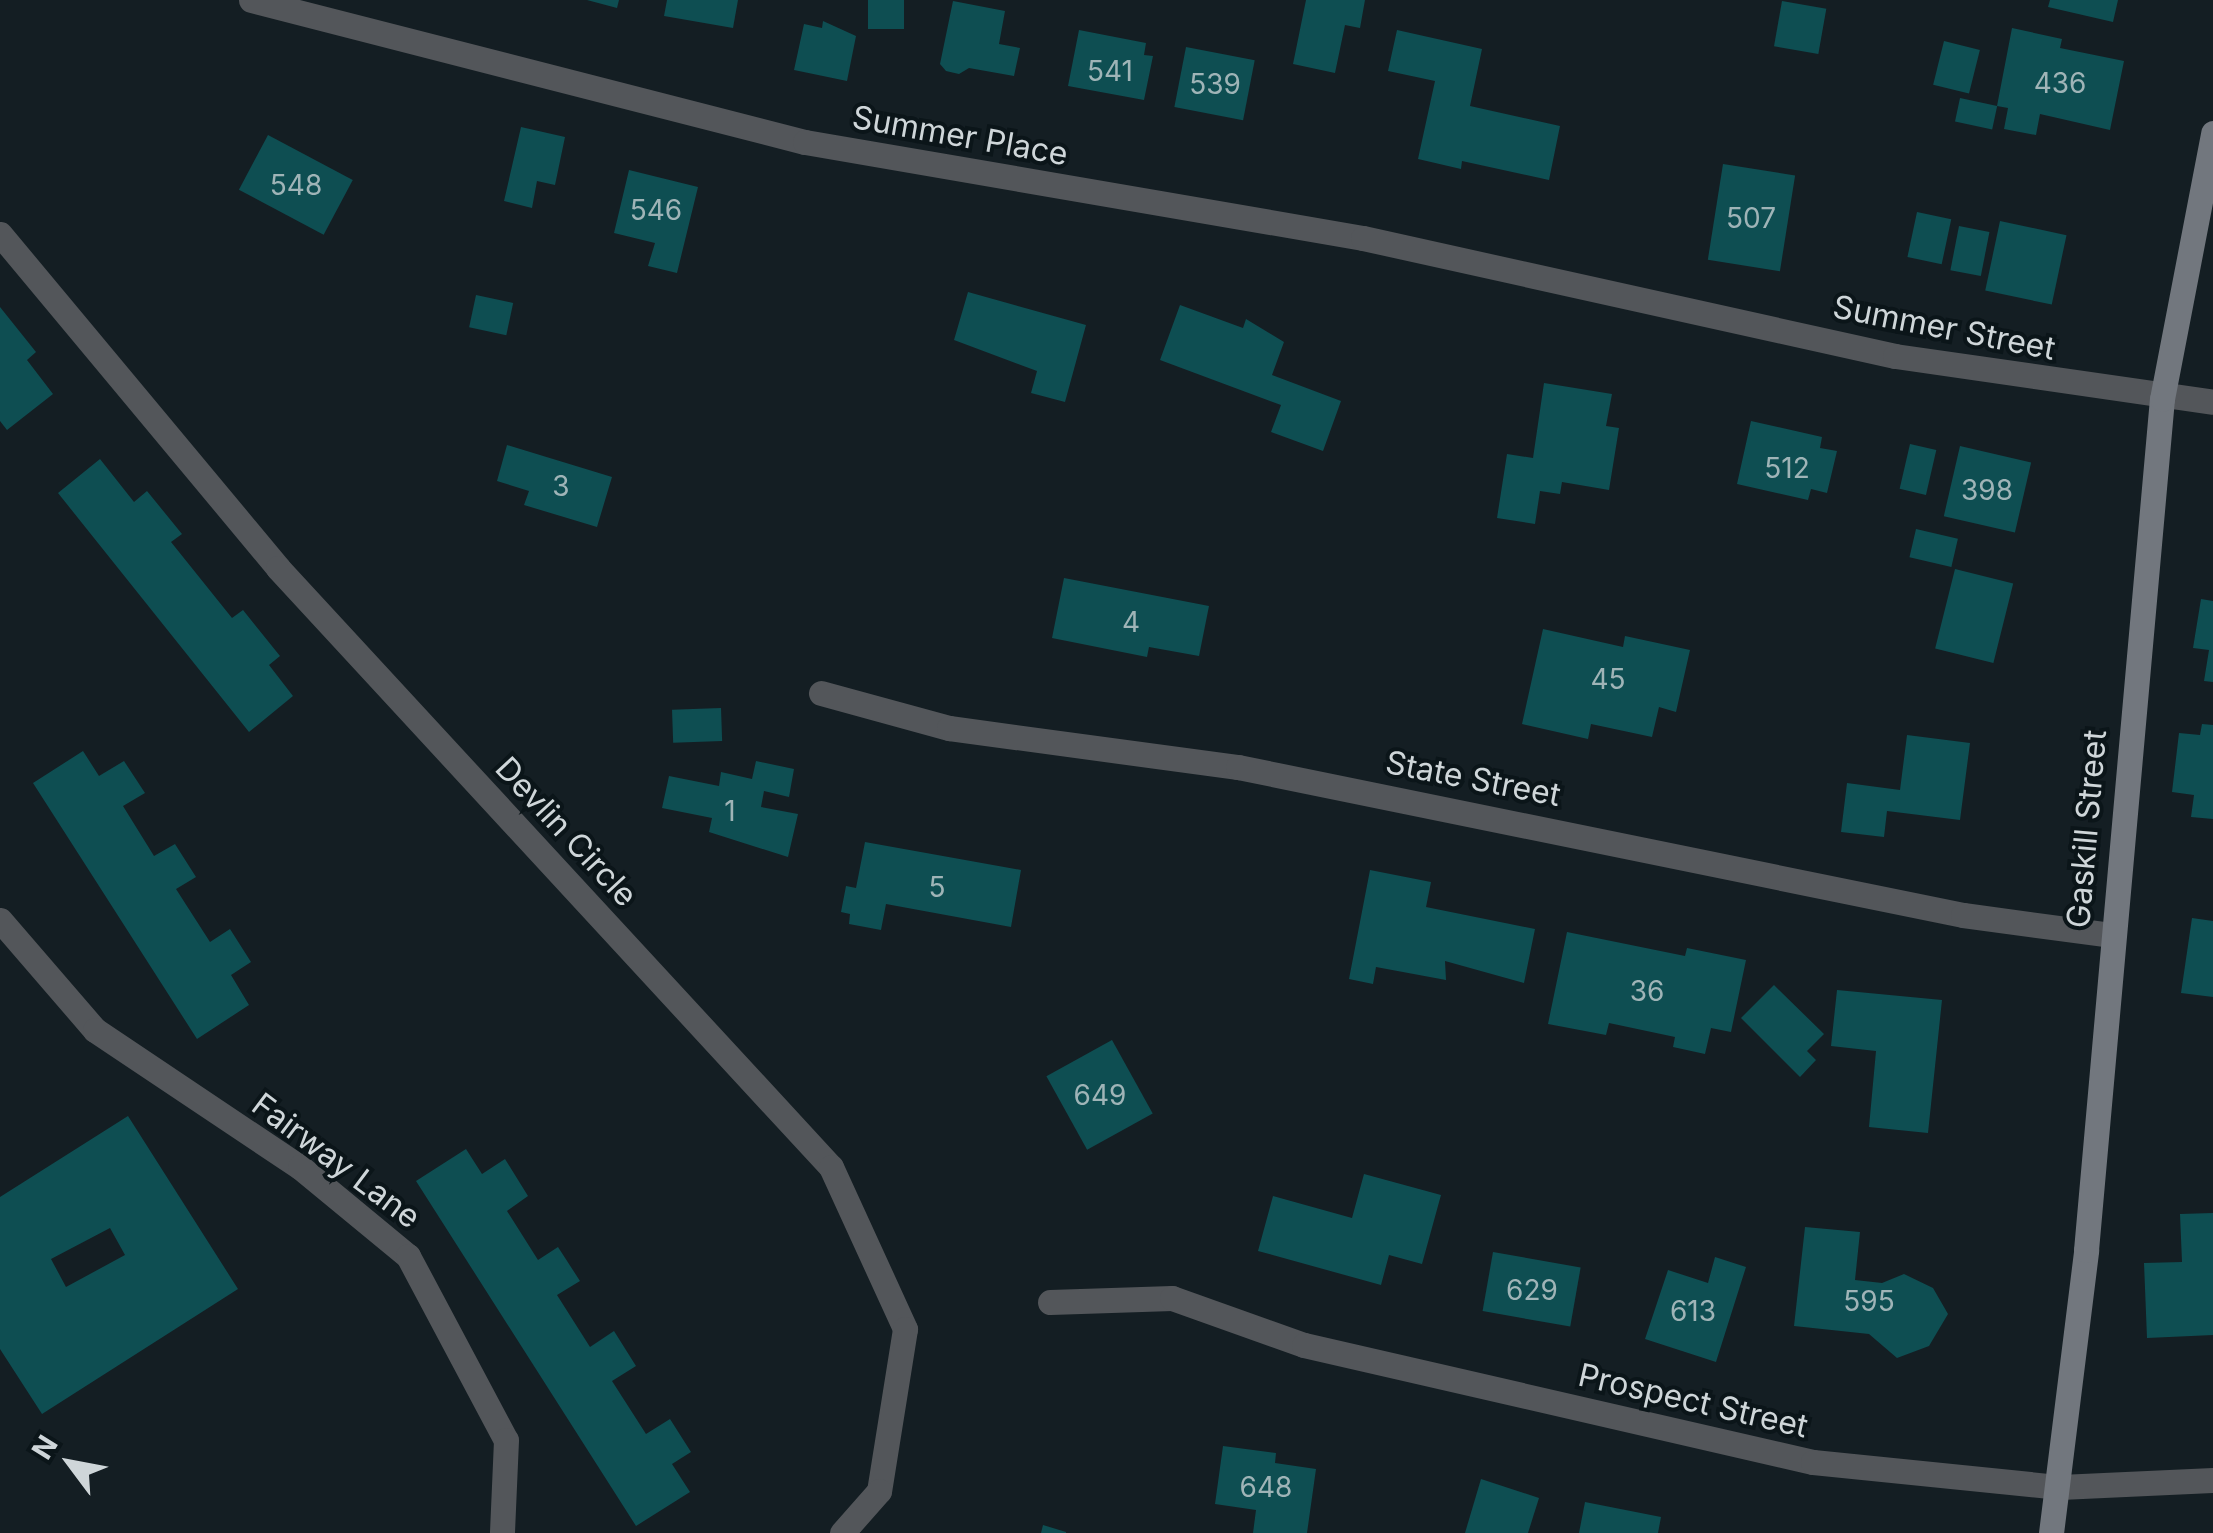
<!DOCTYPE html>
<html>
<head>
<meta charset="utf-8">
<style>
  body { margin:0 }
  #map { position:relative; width:2213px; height:1533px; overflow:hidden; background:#141e23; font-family:Inter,sans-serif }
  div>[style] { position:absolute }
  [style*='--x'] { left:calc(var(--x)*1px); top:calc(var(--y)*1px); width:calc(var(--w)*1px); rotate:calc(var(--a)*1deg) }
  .building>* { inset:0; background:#0e4e52; transform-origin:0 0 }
  .street>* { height:25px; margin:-12.5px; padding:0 12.5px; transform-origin:12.5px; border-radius:12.5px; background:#53565a }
  .secondary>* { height:25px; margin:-12.5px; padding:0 12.5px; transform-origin:12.5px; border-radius:12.5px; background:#72777e }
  span { translate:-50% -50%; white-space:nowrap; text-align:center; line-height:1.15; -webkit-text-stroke:8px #0b1519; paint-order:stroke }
  .number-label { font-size:28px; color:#9fb4b7 }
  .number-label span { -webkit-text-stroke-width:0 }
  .street-label { font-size:32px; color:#cfd6d9 }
  .north { position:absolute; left:20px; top:1413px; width:100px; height:100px; -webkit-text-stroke:8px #0b1519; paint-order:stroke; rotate:302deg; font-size:28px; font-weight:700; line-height:40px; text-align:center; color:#cfd6d9 }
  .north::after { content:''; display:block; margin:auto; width:35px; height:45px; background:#cfd6d9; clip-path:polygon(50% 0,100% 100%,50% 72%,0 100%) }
</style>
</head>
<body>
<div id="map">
  <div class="building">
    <i style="clip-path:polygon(587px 0,619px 0,617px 8px)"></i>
    <i style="clip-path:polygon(667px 0,738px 0,733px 28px,664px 16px)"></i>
    <i style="left:868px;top:0;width:36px;height:29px"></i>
    <i style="clip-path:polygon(1306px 0,1365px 0,1360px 28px,1345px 25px,1335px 73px,1293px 64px)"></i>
    <i style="clip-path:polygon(2050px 0,2118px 0,2113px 22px,2048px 7px)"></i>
    <i style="clip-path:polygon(953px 1px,1005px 11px,999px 44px,1020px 48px,1014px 76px,969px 68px,959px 74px,946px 71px,940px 64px)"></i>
    <i style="left:1782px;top:1px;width:45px;height:46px;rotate:10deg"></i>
    <i style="clip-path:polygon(823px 21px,856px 36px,847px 81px,794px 70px,804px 24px,822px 28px)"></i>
    <i style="clip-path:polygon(2012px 28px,2062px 39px,2060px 48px,2124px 61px,2110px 130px,2040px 114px,2036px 135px,2004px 129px,2008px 108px,1997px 106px)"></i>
    <i style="clip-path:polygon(1079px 30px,1146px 43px,1144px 55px,1153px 56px,1144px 100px,1068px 86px)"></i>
    <i style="clip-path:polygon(1397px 30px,1482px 49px,1470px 106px,1560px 126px,1549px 180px,1462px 161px,1461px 169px,1418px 159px,1435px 81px,1388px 71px)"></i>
    <i style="left:1944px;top:41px;width:37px;height:45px;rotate:14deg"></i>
    <i style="left:1186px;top:47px;width:70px;height:61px;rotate:11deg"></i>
    <i style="left:1960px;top:98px;width:38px;height:24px;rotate:12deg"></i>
    <i style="clip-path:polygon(521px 127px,565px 137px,555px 185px,537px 181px,532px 208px,504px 201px)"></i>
    <i style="left:268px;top:135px;width:96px;height:62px;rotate:28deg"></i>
    <i style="left:1723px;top:164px;width:73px;height:97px;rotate:9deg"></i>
    <i style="clip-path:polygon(629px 170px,698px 187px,677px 273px,648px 266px,655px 243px,614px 233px)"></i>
    <i style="left:1917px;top:212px;width:35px;height:46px;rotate:12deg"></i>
    <i style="left:2000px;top:221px;width:68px;height:71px;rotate:12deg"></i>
    <i style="left:1959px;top:226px;width:31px;height:45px;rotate:11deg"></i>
    <i style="clip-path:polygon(968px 292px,1086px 325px,1065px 402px,1031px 393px,1037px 371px,954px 340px)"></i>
    <i style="left:476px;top:295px;width:38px;height:33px;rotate:12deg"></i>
    <i style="clip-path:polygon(1180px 305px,1243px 328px,1246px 319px,1284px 342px,1272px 375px,1341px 401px,1323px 451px,1271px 432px,1281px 405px,1160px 360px)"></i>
    <i style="clip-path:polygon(0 307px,36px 352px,27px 360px,53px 394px,7px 430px,0 421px)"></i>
    <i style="clip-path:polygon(1544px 383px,1612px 394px,1606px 426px,1619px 428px,1609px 490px,1562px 482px,1560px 494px,1540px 491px,1535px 524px,1497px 518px,1507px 454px,1533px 458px)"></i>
    <i style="clip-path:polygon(1751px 421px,1822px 437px,1820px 448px,1837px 451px,1827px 493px,1811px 489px,1808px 500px,1737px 484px)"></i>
    <i style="left:1910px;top:444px;width:27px;height:46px;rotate:13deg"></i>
    <i style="clip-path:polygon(507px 445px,612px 477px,597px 527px,524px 505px,529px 491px,497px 481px)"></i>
    <i style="left:1960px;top:446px;width:73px;height:72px;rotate:13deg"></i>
    <i style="clip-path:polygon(100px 459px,134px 502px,147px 491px,182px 534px,171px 542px,232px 618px,243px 610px,280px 656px,269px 665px,293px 696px,249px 732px,58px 493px)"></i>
    <i style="left:1916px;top:529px;width:43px;height:29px;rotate:13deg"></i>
    <i style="left:1955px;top:569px;width:60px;height:82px;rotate:14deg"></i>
    <i style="clip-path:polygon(1064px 578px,1209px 606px,1199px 656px,1149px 647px,1147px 657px,1052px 638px)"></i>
    <i style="clip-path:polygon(2201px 599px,2213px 601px,2213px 682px,2204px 681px,2209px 650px,2193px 648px)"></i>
    <i style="clip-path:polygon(1543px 629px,1623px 647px,1625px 636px,1690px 650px,1676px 712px,1659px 707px,1652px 737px,1591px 724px,1588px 739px,1522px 724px)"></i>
    <i style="left:721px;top:708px;width:33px;height:49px;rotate:88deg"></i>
    <i style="clip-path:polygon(2202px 724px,2213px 725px,2213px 819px,2191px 817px,2194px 795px,2172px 792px,2179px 733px,2200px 735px)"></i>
    <i style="clip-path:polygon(1907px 735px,1970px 743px,1960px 820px,1887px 811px,1884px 837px,1841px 832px,1847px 783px,1900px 790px)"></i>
    <i style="clip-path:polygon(83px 751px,99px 776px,124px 761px,145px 793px,123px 806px,154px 856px,175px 844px,196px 877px,176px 889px,210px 942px,230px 929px,251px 962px,231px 975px,249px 1005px,197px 1039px,33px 783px)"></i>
    <i style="clip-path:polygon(756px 761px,794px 769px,789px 797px,764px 791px,761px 807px,798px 814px,788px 857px,709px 832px,712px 818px,662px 808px,669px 776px,719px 786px,721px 772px,752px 779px)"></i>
    <i style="clip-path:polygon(865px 842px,1021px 870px,1011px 927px,886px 904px,881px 930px,849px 924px,850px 914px,841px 912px,846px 886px,856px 888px)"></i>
    <i style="clip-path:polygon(1370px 870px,1431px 882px,1426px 907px,1535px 929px,1524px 983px,1445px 961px,1446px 980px,1376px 967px,1373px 984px,1349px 979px)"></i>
    <i style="clip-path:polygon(2192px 918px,2213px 921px,2213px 997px,2181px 993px)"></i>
    <i style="clip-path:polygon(1567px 932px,1685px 956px,1687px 948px,1746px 960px,1731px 1032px,1711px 1028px,1705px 1054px,1673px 1047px,1675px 1037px,1609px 1023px,1606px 1035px,1548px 1024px)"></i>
    <i style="clip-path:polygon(1774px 985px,1824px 1034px,1807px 1051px,1816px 1060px,1800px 1077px,1741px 1018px)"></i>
    <i style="clip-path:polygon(1837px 990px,1942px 1000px,1928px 1133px,1869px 1127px,1876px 1051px,1831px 1046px)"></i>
    <i style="left:1112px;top:1040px;width:84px;height:75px;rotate:61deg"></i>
    <i style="clip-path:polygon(evenodd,128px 1116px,238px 1289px,42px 1414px,0 1349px,0 1197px,128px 1116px,110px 1228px,125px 1255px,66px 1287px,51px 1259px,110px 1228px)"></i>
    <i style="clip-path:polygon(466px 1149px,482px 1174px,505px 1159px,528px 1196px,507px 1211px,538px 1260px,558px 1247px,580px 1281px,557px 1295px,590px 1347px,614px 1331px,636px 1366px,612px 1381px,646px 1434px,670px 1419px,691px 1452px,672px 1464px,690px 1492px,636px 1526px,416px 1181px)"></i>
    <i style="clip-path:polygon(1364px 1174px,1441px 1195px,1422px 1264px,1389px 1255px,1381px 1285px,1258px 1251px,1273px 1196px,1352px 1218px)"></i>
    <i style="clip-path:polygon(2213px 1213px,2213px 1335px,2147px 1338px,2144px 1263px,2182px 1262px,2180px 1214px)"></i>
    <i style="clip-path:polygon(1805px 1227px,1860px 1232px,1855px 1280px,1882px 1283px,1904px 1274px,1933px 1288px,1948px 1314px,1929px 1346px,1897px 1358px,1869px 1334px,1794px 1326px)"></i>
    <i style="left:1493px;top:1252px;width:89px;height:60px;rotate:10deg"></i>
    <i style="clip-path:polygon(1715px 1257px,1746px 1267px,1716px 1362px,1645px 1339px,1668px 1270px,1708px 1283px)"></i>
    <i style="clip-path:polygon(1223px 1446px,1276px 1453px,1275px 1463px,1316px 1469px,1307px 1533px,1253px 1533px,1256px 1510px,1215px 1504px)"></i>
    <i style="clip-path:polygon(1481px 1479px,1539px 1498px,1528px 1533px,1465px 1533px)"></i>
    <i style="clip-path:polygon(1585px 1502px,1661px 1517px,1658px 1533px,1579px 1533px)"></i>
    <i style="clip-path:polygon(1043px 1525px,1066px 1532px,1066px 1533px,1041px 1533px)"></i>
  </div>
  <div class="street">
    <i style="--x:251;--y:0;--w:572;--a:14.38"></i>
    <i style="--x:805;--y:142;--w:566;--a:9.76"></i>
    <i style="--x:1363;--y:238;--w:545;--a:12.51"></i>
    <i style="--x:1895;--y:356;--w:321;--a:8.2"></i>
    <i style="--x:0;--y:234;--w:435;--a:50.2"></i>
    <i style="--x:278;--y:568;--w:815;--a:47.29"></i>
    <i style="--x:831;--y:1167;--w:178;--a:65.4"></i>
    <i style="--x:905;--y:1329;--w:164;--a:99.1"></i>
    <i style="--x:879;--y:1491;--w:56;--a:131.4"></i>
    <i style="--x:821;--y:693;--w:133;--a:15.3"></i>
    <i style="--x:949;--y:728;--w:292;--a:7.7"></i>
    <i style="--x:1238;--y:767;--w:740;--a:11.54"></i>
    <i style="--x:1963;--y:915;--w:149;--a:7.7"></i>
    <i style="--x:0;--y:920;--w:145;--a:49.2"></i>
    <i style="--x:95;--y:1030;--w:247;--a:33.8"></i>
    <i style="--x:300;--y:1167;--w:140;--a:39.5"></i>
    <i style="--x:408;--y:1256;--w:208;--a:62"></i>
    <i style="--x:506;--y:1440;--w:93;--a:92.5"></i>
    <i style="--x:1050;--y:1302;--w:122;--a:-1.9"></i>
    <i style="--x:1172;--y:1298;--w:140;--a:19.6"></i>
    <i style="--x:1304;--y:1345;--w:522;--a:12.95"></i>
    <i style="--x:1813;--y:1462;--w:248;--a:5.8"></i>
    <i style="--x:2060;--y:1487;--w:153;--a:-2.6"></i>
  </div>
  <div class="secondary">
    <i style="--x:2051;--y:1533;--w:285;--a:-82.9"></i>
    <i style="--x:2086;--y:1250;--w:854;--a:-84.9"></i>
    <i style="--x:2162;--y:399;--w:271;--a:-79.1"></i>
  </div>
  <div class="number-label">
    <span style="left:1110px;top:71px">541</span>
    <span style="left:2060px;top:83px">436</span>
    <span style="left:1215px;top:84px">539</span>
    <span style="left:296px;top:185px">548</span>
    <span style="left:656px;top:210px">546</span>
    <span style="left:1751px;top:218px">507</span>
    <span style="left:1787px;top:468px">512</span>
    <span style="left:561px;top:486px">3</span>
    <span style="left:1987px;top:490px">398</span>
    <span style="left:1131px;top:622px">4</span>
    <span style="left:1608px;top:679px">45</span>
    <span style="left:730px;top:811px">1</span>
    <span style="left:937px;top:887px">5</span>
    <span style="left:1647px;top:991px">36</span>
    <span style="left:1100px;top:1095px">649</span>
    <span style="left:1532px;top:1290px">629</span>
    <span style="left:1869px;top:1301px">595</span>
    <span style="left:1693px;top:1311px">613</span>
    <span style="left:1266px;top:1487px">648</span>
  </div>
  <div class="street-label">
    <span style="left:960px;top:136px;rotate:10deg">Summer Place</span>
    <span style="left:1944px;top:328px;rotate:11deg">Summer Street</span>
    <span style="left:1473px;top:779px;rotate:11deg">State Street</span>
    <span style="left:2087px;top:829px;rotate:-85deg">Gaskill Street</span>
    <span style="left:566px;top:832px;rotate:47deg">Devlin Circle</span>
    <span style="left:336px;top:1161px;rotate:37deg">Fairway Lane</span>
    <span style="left:1693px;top:1401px;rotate:13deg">Prospect Street</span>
  </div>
  <div class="north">N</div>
</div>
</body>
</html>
